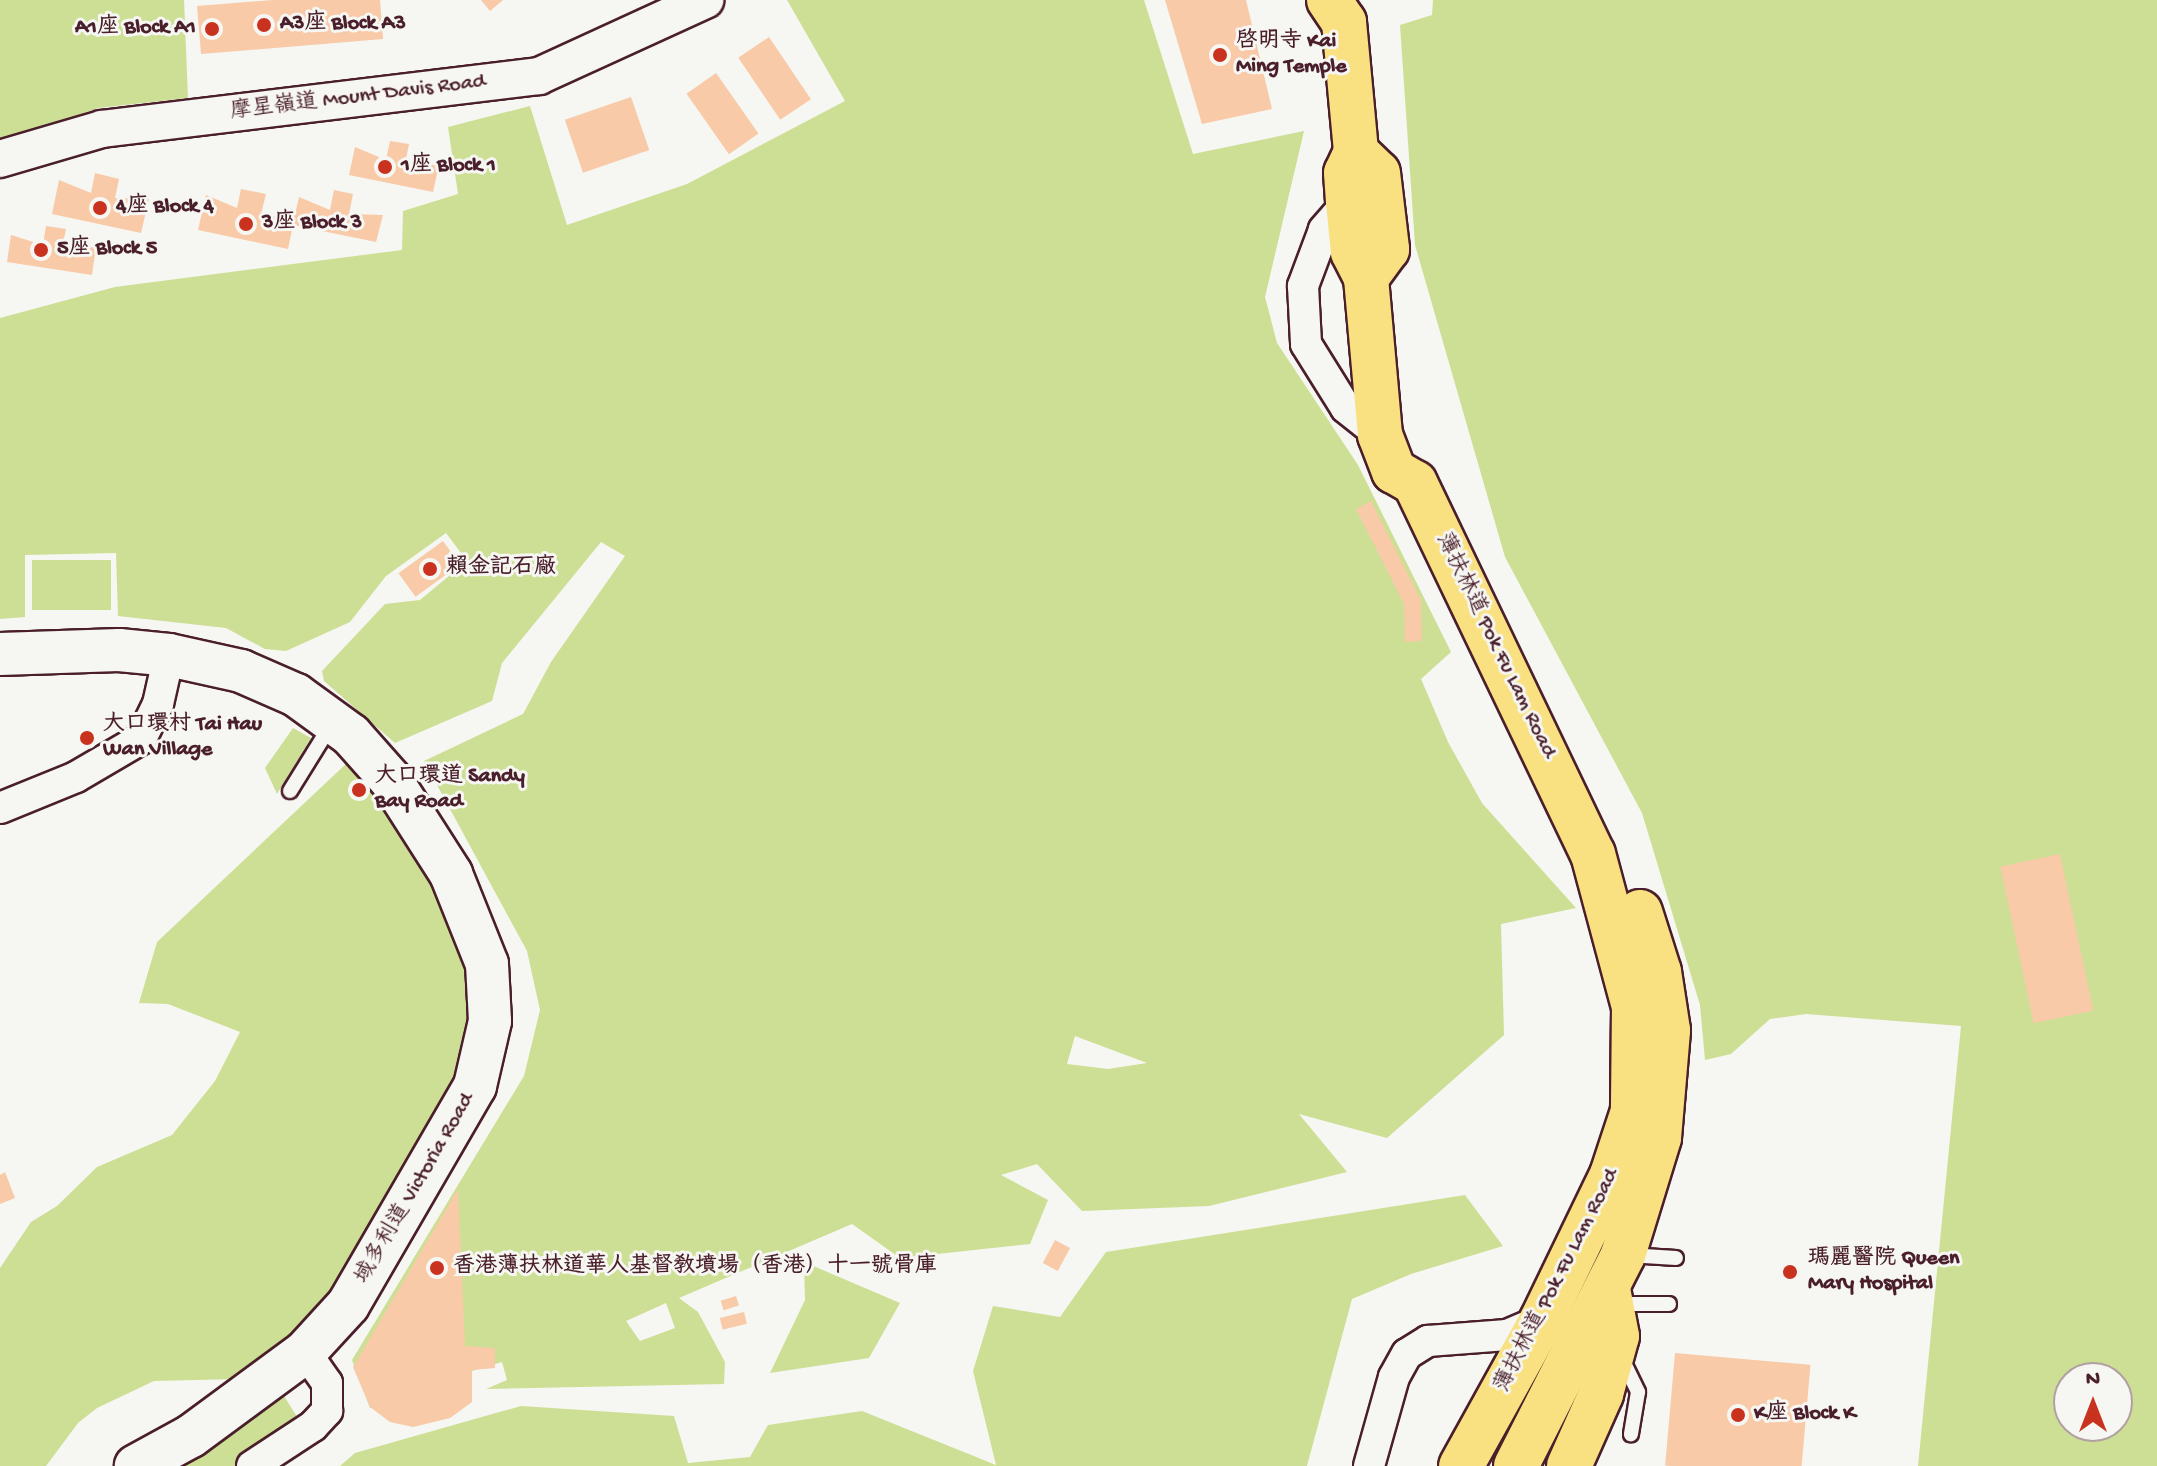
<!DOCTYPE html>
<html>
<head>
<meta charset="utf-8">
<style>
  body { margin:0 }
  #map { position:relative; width:2157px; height:1466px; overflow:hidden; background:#f6f6f2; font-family:"Gochi Hand","LXGW WenKai TC",sans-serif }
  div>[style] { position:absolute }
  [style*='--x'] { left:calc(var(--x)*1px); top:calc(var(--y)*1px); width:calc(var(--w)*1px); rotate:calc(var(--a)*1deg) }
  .green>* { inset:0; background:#cddf94; transform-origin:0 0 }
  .building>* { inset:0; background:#f8caa7; transform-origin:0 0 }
  .roads { filter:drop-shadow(2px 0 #4a1f2b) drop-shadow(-2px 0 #4a1f2b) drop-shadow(0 2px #4a1f2b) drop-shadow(0 -2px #4a1f2b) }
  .service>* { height:14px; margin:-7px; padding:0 7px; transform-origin:7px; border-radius:7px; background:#f6f6f2 }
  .minor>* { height:30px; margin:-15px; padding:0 15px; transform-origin:15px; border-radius:15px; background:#f6f6f2 }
  .tertiary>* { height:36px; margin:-18px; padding:0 18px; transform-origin:18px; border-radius:18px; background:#f6f6f2 }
  .secondary>* { height:42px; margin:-21px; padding:0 21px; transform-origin:21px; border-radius:21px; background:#f6f6f2 }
  .primary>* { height:44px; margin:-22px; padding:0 22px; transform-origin:22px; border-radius:22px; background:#f9e181 }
  .dots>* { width:22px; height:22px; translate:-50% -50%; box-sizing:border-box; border:4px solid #f6f6f2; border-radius:50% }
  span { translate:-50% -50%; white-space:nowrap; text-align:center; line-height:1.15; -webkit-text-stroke:6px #f6f6f2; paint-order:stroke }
  .poi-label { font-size:22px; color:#4a1f2b; font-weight:700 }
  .left { translate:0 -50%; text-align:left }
  .right { translate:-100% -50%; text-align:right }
  .street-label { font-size:22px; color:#4a1f2b }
  .north { position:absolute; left:2053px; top:1362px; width:80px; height:80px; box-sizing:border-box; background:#f6f6f2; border:2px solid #b1a0a2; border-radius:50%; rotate:0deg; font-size:22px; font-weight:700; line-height:32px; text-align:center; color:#4a1f2b }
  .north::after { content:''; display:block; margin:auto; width:28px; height:36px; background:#c8321e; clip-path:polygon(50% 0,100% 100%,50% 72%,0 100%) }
</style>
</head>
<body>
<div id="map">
  <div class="green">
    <i style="clip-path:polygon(0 0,184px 0,188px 98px,98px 108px,0 143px)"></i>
    <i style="clip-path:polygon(evenodd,787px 0,1144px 0,1193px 154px,1304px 131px,1265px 297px,1277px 343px,1358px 465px,1451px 652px,1421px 679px,1448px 742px,1482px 803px,1576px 908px,1501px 924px,1504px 1035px,1387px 1138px,1299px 1114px,1347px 1172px,1209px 1206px,1082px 1211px,1037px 1164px,1001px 1175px,1048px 1200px,1030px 1244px,900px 1258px,852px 1224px,679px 1298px,698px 1312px,725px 1362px,724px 1384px,486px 1389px,507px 1380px,502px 1362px,472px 1371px,454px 1393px,426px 1407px,370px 1408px,352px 1360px,524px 1076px,540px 1010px,527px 951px,424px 761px,523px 714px,551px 662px,625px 556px,601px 542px,502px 663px,492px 701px,395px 743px,324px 681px,322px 671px,385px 604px,420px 600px,467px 561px,446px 533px,386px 576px,350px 622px,286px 651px,265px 649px,226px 628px,118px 616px,116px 553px,25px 555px,25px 617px,0 619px,0 318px,115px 287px,402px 250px,403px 211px,458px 194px,448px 127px,530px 106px,567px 225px,687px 184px,845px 101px,787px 0,1075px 1036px,1147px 1063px,1108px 1069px,1067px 1064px,1075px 1036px,787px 0,666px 1303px,675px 1328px,640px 1341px,626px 1321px,666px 1303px)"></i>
    <i style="clip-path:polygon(evenodd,1433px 0,2157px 0,2157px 1466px,1918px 1466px,1961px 1026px,1806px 1014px,1770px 1019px,1731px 1054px,1705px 1060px,1700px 1005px,1642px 813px,1505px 557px,1415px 245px,1400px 25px,1432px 15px,1433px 0,2069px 1378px,2117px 1378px,2117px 1426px,2069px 1426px,2069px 1378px)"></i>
    <i style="left:111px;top:560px;width:50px;height:79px;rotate:90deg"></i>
    <i style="clip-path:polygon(293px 728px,311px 738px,277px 794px,265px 768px)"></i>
    <i style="clip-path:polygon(348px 762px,390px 804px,440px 890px,469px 981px,475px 1028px,465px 1065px,316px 1319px,238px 1379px,154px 1381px,97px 1408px,78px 1423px,46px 1466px,0 1466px,0 1268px,31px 1222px,57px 1206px,97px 1167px,172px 1135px,215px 1081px,240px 1032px,168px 1004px,139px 1003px,157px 942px)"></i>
    <i style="clip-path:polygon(1465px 1195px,1503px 1246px,1411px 1274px,1352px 1299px,1307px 1466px,340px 1466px,355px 1453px,521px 1406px,674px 1416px,688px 1463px,750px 1457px,768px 1425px,862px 1411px,996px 1465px,973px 1371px,993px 1306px,1060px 1317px,1106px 1252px)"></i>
    <i style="clip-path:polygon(804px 1262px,900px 1303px,869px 1358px,770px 1373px,805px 1300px)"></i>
    <i style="clip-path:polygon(284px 1396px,299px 1420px,239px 1466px,172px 1466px)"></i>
  </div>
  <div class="building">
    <i style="clip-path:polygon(273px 0,380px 0,383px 39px,201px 54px,197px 6px)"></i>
    <i style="clip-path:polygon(481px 0,503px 0,490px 11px)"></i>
    <i style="clip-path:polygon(1165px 0,1246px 0,1272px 109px,1202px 124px)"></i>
    <i style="left:769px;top:37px;width:75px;height:37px;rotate:56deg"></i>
    <i style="left:716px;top:73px;width:74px;height:36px;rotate:55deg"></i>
    <i style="left:631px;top:97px;width:56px;height:70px;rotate:71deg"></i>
    <i style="clip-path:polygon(390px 141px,409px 144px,405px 164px,439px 165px,433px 192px,349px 175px,355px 147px,386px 160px)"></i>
    <i style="clip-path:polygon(95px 173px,119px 179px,115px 198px,149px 199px,141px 233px,52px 214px,59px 180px,91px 193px)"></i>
    <i style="clip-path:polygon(241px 189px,266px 194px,261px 214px,282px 218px,284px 212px,295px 214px,299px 197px,330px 210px,334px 190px,353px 194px,349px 214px,383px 215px,376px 242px,293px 225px,288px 249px,198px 230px,206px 195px,237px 208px)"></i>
    <i style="clip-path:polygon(46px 226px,66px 229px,62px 248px,96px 247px,92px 275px,7px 262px,11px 235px,43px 245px)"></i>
    <i style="clip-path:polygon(1371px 501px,1421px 600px,1422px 641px,1405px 642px,1404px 604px,1356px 509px)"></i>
    <i style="left:443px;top:541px;width:29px;height:55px;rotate:54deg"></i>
    <i style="left:2060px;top:854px;width:160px;height:61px;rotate:78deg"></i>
    <i style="clip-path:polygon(5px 1172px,15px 1198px,0 1204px,0 1175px)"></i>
    <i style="clip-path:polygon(458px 1189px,465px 1346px,495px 1348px,495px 1368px,472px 1370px,472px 1402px,450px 1418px,413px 1427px,390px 1422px,370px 1407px,353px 1367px)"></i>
    <i style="left:1055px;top:1240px;width:17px;height:26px;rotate:28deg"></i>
    <i style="left:736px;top:1296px;width:10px;height:16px;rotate:73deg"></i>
    <i style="left:744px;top:1312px;width:12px;height:25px;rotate:76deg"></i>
    <i style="left:1675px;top:1353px;width:136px;height:113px;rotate:5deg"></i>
  </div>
  <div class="roads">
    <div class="service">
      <i style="--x:290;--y:791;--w:78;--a:-58.2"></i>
      <i style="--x:1628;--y:1255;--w:48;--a:3.6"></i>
      <i style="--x:1617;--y:1304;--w:52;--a:0"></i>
      <i style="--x:1619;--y:1364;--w:6;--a:9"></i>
      <i style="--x:1625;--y:1365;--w:30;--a:64"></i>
      <i style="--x:1638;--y:1392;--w:43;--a:99.5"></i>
    </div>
    <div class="minor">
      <i style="--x:1348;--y:202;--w:37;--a:131"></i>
      <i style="--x:1324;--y:230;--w:60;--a:110.6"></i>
      <i style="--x:1303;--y:286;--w:58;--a:87"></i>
      <i style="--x:1306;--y:344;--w:75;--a:58"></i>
      <i style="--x:1346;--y:408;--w:43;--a:38.5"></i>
      <i style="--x:0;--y:808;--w:82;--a:-22.2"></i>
      <i style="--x:76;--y:777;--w:75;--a:-30.3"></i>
      <i style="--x:141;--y:739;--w:39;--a:-64"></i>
      <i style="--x:158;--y:704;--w:50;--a:-77.3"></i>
      <i style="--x:252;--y:1466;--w:73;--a:-33.3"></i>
      <i style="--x:313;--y:1426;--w:21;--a:-47"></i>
      <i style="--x:327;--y:1411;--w:28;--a:-90"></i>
      <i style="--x:327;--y:1383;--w:38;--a:-125"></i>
      <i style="--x:1369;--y:1466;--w:92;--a:-74.3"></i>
      <i style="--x:1394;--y:1377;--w:26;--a:-61"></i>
      <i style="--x:1407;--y:1354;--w:25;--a:-32"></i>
      <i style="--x:1428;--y:1341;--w:79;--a:-4.3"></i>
      <i style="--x:1507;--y:1335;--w:38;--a:-23"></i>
    </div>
    <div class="tertiary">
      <i style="--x:0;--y:159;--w:106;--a:-16.4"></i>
      <i style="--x:102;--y:129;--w:440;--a:-6.9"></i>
      <i style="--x:539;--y:76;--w:183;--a:-24.6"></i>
    </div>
    <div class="secondary">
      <i style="--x:0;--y:654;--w:119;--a:-1.9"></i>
      <i style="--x:119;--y:650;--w:50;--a:5.7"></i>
      <i style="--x:169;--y:655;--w:74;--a:12.5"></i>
      <i style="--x:241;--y:671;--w:60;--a:23.6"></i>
      <i style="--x:296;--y:695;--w:68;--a:36"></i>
      <i style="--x:351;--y:735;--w:60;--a:48.4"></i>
      <i style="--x:391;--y:780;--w:112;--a:57.4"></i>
      <i style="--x:451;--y:874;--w:97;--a:68.2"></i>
      <i style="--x:487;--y:964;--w:57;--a:87"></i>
      <i style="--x:490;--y:1021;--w:67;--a:103"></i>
      <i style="--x:475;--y:1086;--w:253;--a:120.1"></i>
      <i style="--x:348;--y:1305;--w:64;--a:132.5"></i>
      <i style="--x:305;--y:1352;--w:142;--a:143.6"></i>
      <i style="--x:191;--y:1436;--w:63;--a:151.4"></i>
    </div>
    <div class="primary">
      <i style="--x:1329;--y:0;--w:27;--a:56"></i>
      <i style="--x:1344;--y:22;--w:131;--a:84.7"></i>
      <i style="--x:1356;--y:152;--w:23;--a:115"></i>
      <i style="--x:1346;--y:173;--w:29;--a:86"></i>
      <i style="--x:1348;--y:202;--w:50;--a:84.3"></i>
      <i style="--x:1353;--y:252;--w:29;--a:63"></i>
      <i style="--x:1366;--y:278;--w:158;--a:84.9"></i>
      <i style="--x:1380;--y:435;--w:39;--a:69"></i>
      <i style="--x:1394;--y:471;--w:24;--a:30"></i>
      <i style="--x:1415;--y:483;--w:411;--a:64.4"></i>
      <i style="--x:1593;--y:854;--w:158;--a:75"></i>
      <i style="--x:1634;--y:1007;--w:104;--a:90.6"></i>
      <i style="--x:1633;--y:1111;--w:67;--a:108.2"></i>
      <i style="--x:1612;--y:1175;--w:161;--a:115.8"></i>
      <i style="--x:1542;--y:1320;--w:167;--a:119"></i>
      <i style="--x:1356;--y:152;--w:30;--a:44"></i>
      <i style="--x:1378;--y:173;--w:77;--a:83.2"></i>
      <i style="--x:1387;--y:249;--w:36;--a:126"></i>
      <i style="--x:1516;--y:1466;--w:237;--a:-63.1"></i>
      <i style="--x:1623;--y:1255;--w:122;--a:-72.9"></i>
      <i style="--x:1659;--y:1138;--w:108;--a:-85.2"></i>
      <i style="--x:1668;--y:1030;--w:59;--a:-98.8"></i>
      <i style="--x:1659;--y:972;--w:63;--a:-107.6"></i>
      <i style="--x:1569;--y:1466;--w:79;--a:-66"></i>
      <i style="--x:1601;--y:1394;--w:60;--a:-74.6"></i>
      <i style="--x:1617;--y:1336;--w:48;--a:-100.8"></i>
    </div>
  </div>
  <div class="dots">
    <i style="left:264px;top:25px;background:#c8321e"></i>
    <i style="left:212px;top:29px;background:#c8321e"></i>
    <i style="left:1220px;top:55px;background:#c8321e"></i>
    <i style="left:385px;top:167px;background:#c8321e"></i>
    <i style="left:100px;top:208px;background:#c8321e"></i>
    <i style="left:246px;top:224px;background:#c8321e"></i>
    <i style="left:41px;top:250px;background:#c8321e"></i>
    <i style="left:430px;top:569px;background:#c8321e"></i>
    <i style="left:87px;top:738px;background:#c8321e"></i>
    <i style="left:359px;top:790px;background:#c8321e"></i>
    <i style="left:437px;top:1268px;background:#c8321e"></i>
    <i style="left:1790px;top:1272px;background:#c8321e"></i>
    <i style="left:1738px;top:1415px;background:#c8321e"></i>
  </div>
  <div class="poi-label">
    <span class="left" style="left:280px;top:25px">A3座 Block A3</span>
    <span class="right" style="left:196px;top:29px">A1座 Block A1</span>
    <span class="left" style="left:1236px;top:55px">啓明寺 Kai<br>Ming Temple</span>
    <span class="left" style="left:401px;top:167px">1座 Block 1</span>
    <span class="left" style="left:116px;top:208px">4座 Block 4</span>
    <span class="left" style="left:262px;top:224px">3座 Block 3</span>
    <span class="left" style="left:57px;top:250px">5座 Block 5</span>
    <span class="left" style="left:446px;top:569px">賴金記石廠</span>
    <span class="left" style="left:103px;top:738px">大口環村 Tai Hau<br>Wan Village</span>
    <span class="left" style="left:375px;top:790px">大口環道 Sandy<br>Bay Road</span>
    <span class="left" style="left:1808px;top:1272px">瑪麗醫院 Queen<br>Mary Hospital</span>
    <span class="left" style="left:453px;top:1268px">香港薄扶林道華人基督教墳場（香港）十一號骨庫</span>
    <span class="left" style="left:1754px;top:1415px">K座 Block K</span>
  </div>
  <div class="street-label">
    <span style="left:358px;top:98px;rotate:-7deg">摩星嶺道 Mount Davis Road</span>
    <span style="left:1495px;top:646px;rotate:64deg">薄扶林道 Pok Fu Lam Road</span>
    <span style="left:416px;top:1189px;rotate:-60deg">域多利道 Victoria Road</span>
    <span style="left:1558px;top:1281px;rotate:-63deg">薄扶林道 Pok Fu Lam Road</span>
  </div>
  <div class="north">N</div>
</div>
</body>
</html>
